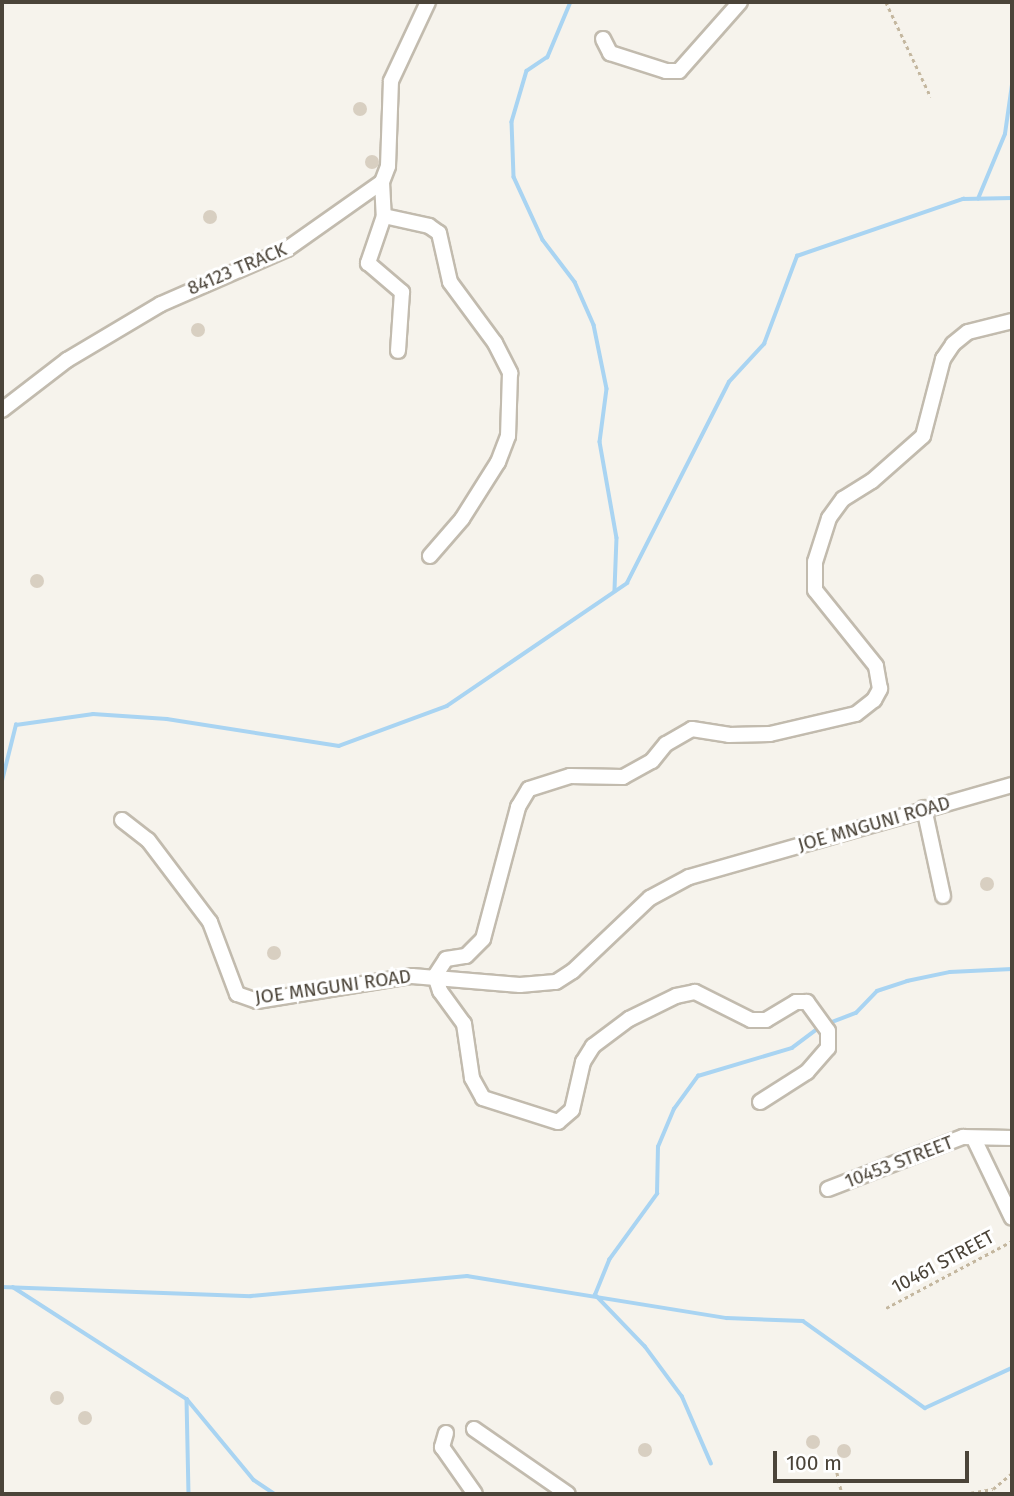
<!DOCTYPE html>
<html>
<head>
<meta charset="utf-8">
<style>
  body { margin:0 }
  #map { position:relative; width:1014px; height:1496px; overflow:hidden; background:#f6f3ec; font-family:"Fira Sans",sans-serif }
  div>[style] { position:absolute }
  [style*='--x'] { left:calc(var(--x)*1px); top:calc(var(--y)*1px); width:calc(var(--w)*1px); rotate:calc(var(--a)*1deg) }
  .stream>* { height:3.5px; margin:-1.75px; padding:0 1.75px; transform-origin:1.75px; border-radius:1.75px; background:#a9d4f2 }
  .building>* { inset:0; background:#d8cfc1 }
  .round { border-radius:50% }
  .path>* { height:2.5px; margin-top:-1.25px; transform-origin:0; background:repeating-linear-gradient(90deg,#c4b79f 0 3.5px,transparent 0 7px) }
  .roads { filter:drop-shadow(2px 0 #c2bbae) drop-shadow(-2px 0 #c2bbae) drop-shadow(0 2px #c2bbae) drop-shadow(0 -2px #c2bbae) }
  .minor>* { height:14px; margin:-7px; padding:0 7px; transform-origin:7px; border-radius:7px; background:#fff }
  span { translate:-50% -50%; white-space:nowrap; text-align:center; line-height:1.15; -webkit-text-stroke:6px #fff; paint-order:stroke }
  .street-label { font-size:19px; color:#4b4439 }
  .frame { position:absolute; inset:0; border:4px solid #4b4439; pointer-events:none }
  .scale { position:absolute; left:773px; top:1451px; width:196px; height:32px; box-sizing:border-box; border:4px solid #4b4439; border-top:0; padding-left:9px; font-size:21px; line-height:24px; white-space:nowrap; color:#4b4439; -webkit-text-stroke:5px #fff; paint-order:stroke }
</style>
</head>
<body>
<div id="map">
  <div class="stream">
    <i style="--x:571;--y:2;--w:60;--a:112.7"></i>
    <i style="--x:548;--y:57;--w:25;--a:146"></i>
    <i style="--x:527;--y:71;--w:53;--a:106.4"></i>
    <i style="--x:512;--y:122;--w:55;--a:87.9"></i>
    <i style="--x:514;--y:177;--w:69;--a:65.3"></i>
    <i style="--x:543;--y:240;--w:53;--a:52.7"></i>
    <i style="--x:575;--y:282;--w:47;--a:66.2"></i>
    <i style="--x:594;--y:325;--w:65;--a:78.5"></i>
    <i style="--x:607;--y:389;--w:53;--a:97.5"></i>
    <i style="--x:600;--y:442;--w:97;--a:80"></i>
    <i style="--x:617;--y:538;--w:53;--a:92.2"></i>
    <i style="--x:978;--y:199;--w:70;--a:-67.4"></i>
    <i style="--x:1005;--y:134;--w:49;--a:-81.9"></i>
    <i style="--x:2;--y:781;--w:58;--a:-76"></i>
    <i style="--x:16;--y:725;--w:78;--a:-8.1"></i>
    <i style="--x:93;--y:714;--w:74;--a:3.9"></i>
    <i style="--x:167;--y:719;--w:174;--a:8.9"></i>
    <i style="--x:339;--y:746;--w:115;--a:-20.3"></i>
    <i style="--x:447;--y:706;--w:218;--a:-34.3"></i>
    <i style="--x:627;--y:583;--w:225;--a:-63.1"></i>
    <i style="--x:729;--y:382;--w:52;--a:-47.4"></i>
    <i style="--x:764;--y:344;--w:94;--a:-69.4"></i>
    <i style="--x:797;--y:256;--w:176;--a:-19"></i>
    <i style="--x:963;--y:199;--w:49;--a:-1.2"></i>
    <i style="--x:827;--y:1024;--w:31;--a:-21"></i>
    <i style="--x:856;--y:1013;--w:30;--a:-46"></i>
    <i style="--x:877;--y:991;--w:32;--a:-18"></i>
    <i style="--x:907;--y:981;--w:44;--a:-11.8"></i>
    <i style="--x:950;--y:972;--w:62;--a:-2.8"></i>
    <i style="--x:2;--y:1287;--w:249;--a:2.1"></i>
    <i style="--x:251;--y:1296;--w:217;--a:-5.3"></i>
    <i style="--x:467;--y:1276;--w:263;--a:9.2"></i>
    <i style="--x:727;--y:1318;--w:76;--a:2.3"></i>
    <i style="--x:803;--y:1321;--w:150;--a:35.5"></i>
    <i style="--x:925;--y:1408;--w:96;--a:-24.7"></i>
    <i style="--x:13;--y:1287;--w:207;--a:32.8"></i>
    <i style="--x:187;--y:1399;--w:105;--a:50.4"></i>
    <i style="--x:254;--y:1480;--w:25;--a:34"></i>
    <i style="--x:187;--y:1399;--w:95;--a:88.8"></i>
    <i style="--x:711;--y:1464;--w:73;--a:-113.4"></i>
    <i style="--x:682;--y:1397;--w:62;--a:-126.5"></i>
    <i style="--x:645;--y:1347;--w:72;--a:-133.9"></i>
    <i style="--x:595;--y:1295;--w:38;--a:-68"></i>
    <i style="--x:609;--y:1260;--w:82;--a:-54"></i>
    <i style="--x:657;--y:1194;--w:47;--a:-88.8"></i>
    <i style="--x:658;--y:1147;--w:41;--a:-67.2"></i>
    <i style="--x:674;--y:1109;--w:41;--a:-54"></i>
    <i style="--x:698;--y:1076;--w:98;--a:-16.6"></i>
    <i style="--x:792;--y:1048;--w:35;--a:-37"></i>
  </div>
  <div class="building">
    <i class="round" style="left:353px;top:102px;width:14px;height:14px"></i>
    <i class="round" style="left:365px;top:155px;width:14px;height:14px"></i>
    <i class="round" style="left:203px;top:210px;width:14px;height:14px"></i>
    <i class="round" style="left:191px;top:323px;width:14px;height:14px"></i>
    <i class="round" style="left:30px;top:574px;width:14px;height:14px"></i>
    <i class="round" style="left:980px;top:877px;width:14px;height:14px"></i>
    <i class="round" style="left:267px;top:946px;width:14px;height:14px"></i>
    <i class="round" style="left:50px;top:1391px;width:14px;height:14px"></i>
    <i class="round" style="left:78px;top:1411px;width:14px;height:14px"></i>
    <i class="round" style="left:806px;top:1435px;width:14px;height:14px"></i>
    <i class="round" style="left:638px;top:1443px;width:14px;height:14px"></i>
    <i class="round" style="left:837px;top:1444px;width:14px;height:14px"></i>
  </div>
  <div class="path">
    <i style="--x:886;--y:2;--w:105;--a:64.7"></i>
    <i style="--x:886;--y:1308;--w:143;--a:-28"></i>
    <i style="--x:834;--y:1459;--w:36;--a:77"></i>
    <i style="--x:964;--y:1494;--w:29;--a:-10"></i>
    <i style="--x:993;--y:1489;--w:25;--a:-40"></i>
  </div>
  <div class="roads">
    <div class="minor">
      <i style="--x:603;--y:39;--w:16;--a:63"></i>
      <i style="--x:610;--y:53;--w:59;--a:17.8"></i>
      <i style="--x:666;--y:71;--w:13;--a:0"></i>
      <i style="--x:679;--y:71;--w:92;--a:-48.5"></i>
      <i style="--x:382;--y:182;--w:34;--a:87"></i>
      <i style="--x:384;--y:216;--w:50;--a:108.8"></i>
      <i style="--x:368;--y:263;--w:45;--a:40.5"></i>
      <i style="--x:402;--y:292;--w:59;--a:93.9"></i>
      <i style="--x:384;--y:216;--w:46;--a:12.5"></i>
      <i style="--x:429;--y:226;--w:12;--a:35"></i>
      <i style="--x:439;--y:233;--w:50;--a:77.3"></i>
      <i style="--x:450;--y:282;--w:76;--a:53.6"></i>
      <i style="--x:495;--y:343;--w:34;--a:63"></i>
      <i style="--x:510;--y:373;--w:63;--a:91.8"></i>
      <i style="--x:508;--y:436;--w:28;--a:111"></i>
      <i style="--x:498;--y:462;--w:67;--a:122.3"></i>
      <i style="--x:462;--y:519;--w:49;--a:130.9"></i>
      <i style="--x:2;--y:410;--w:82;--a:-37.6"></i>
      <i style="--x:67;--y:360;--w:109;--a:-30.8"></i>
      <i style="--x:161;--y:304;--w:137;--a:-23.6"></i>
      <i style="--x:287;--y:249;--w:116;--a:-35.2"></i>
      <i style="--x:382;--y:182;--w:17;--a:-69"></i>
      <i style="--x:388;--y:166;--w:85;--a:-88"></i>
      <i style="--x:391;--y:81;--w:87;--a:-64.9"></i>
      <i style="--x:924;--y:808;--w:90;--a:77.8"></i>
      <i style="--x:122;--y:820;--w:33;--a:38"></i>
      <i style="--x:148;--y:840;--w:103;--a:52.9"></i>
      <i style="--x:210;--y:922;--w:77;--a:69.4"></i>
      <i style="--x:237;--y:994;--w:21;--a:19"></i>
      <i style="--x:257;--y:1001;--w:157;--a:-9.2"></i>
      <i style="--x:412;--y:976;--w:108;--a:4.8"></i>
      <i style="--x:520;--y:985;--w:36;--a:-5"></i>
      <i style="--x:556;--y:982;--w:20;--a:-33"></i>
      <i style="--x:573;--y:971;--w:106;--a:-43.5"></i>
      <i style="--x:650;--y:898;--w:44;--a:-28.3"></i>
      <i style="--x:689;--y:877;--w:336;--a:-15.9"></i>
      <i style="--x:760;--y:1102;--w:56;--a:-32.6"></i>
      <i style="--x:807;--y:1072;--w:32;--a:-49"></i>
      <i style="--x:828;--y:1048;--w:17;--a:-90"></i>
      <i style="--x:828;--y:1031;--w:36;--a:-126"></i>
      <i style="--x:807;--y:1002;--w:11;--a:180"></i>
      <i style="--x:796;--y:1002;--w:35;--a:149"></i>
      <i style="--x:766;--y:1020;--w:15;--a:180"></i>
      <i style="--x:751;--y:1020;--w:63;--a:-153.4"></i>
      <i style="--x:695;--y:992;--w:19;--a:168"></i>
      <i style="--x:676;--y:996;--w:52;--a:153.9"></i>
      <i style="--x:629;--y:1019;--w:45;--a:143.1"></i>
      <i style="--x:593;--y:1046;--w:19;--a:122"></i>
      <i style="--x:583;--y:1062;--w:49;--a:102.9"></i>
      <i style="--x:572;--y:1110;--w:18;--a:139"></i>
      <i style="--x:558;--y:1122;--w:79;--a:-162.3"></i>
      <i style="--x:483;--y:1098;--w:23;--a:-119"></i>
      <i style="--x:472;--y:1078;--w:55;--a:-98.4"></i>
      <i style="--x:464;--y:1024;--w:41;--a:-126"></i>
      <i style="--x:440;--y:991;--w:16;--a:-108"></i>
      <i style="--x:435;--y:976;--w:20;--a:-57"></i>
      <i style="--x:446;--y:959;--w:20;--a:-9"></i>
      <i style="--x:466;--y:956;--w:24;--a:-45"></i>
      <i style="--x:483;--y:939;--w:137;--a:-75.1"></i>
      <i style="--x:518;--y:807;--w:21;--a:-59"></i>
      <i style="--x:529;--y:789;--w:43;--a:-17.6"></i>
      <i style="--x:570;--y:776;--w:53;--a:1.1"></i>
      <i style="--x:623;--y:777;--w:33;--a:-29"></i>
      <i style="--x:652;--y:761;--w:22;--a:-51"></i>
      <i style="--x:666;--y:744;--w:30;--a:-30"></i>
      <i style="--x:692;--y:729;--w:37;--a:9"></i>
      <i style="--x:729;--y:735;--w:41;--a:-1.4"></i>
      <i style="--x:770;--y:734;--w:88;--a:-13.1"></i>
      <i style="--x:856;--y:714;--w:23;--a:-38"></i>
      <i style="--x:874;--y:700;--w:13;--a:-61"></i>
      <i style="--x:880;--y:689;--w:23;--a:-100"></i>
      <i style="--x:876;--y:666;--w:97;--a:-128.8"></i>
      <i style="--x:815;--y:590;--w:28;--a:-90"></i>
      <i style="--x:815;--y:562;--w:46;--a:-72.3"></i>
      <i style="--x:829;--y:518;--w:24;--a:-54"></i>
      <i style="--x:843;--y:499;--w:34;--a:-32"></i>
      <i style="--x:872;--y:481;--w:68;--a:-41.4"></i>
      <i style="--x:923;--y:436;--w:80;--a:-75.4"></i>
      <i style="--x:943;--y:359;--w:18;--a:-56"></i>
      <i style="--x:953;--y:344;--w:19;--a:-39"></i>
      <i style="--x:968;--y:332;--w:45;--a:-14"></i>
      <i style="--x:975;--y:1141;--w:85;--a:64.3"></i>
      <i style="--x:828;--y:1189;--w:145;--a:-21.1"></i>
      <i style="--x:963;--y:1137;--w:49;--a:1.2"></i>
      <i style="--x:474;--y:1429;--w:114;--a:34.7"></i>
      <i style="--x:446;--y:1433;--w:15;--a:106"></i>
      <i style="--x:442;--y:1447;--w:57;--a:54.9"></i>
    </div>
  </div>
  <div class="street-label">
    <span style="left:237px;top:269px;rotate:-23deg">84123 TRACK</span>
    <span style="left:874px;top:824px;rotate:-16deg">JOE MNGUNI ROAD</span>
    <span style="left:333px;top:987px;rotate:-8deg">JOE MNGUNI ROAD</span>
    <span style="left:899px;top:1162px;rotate:-21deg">10453 STREET</span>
    <span style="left:943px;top:1262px;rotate:-28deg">10461 STREET</span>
  </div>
  <div class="frame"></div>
  <div class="scale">100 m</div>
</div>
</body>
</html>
